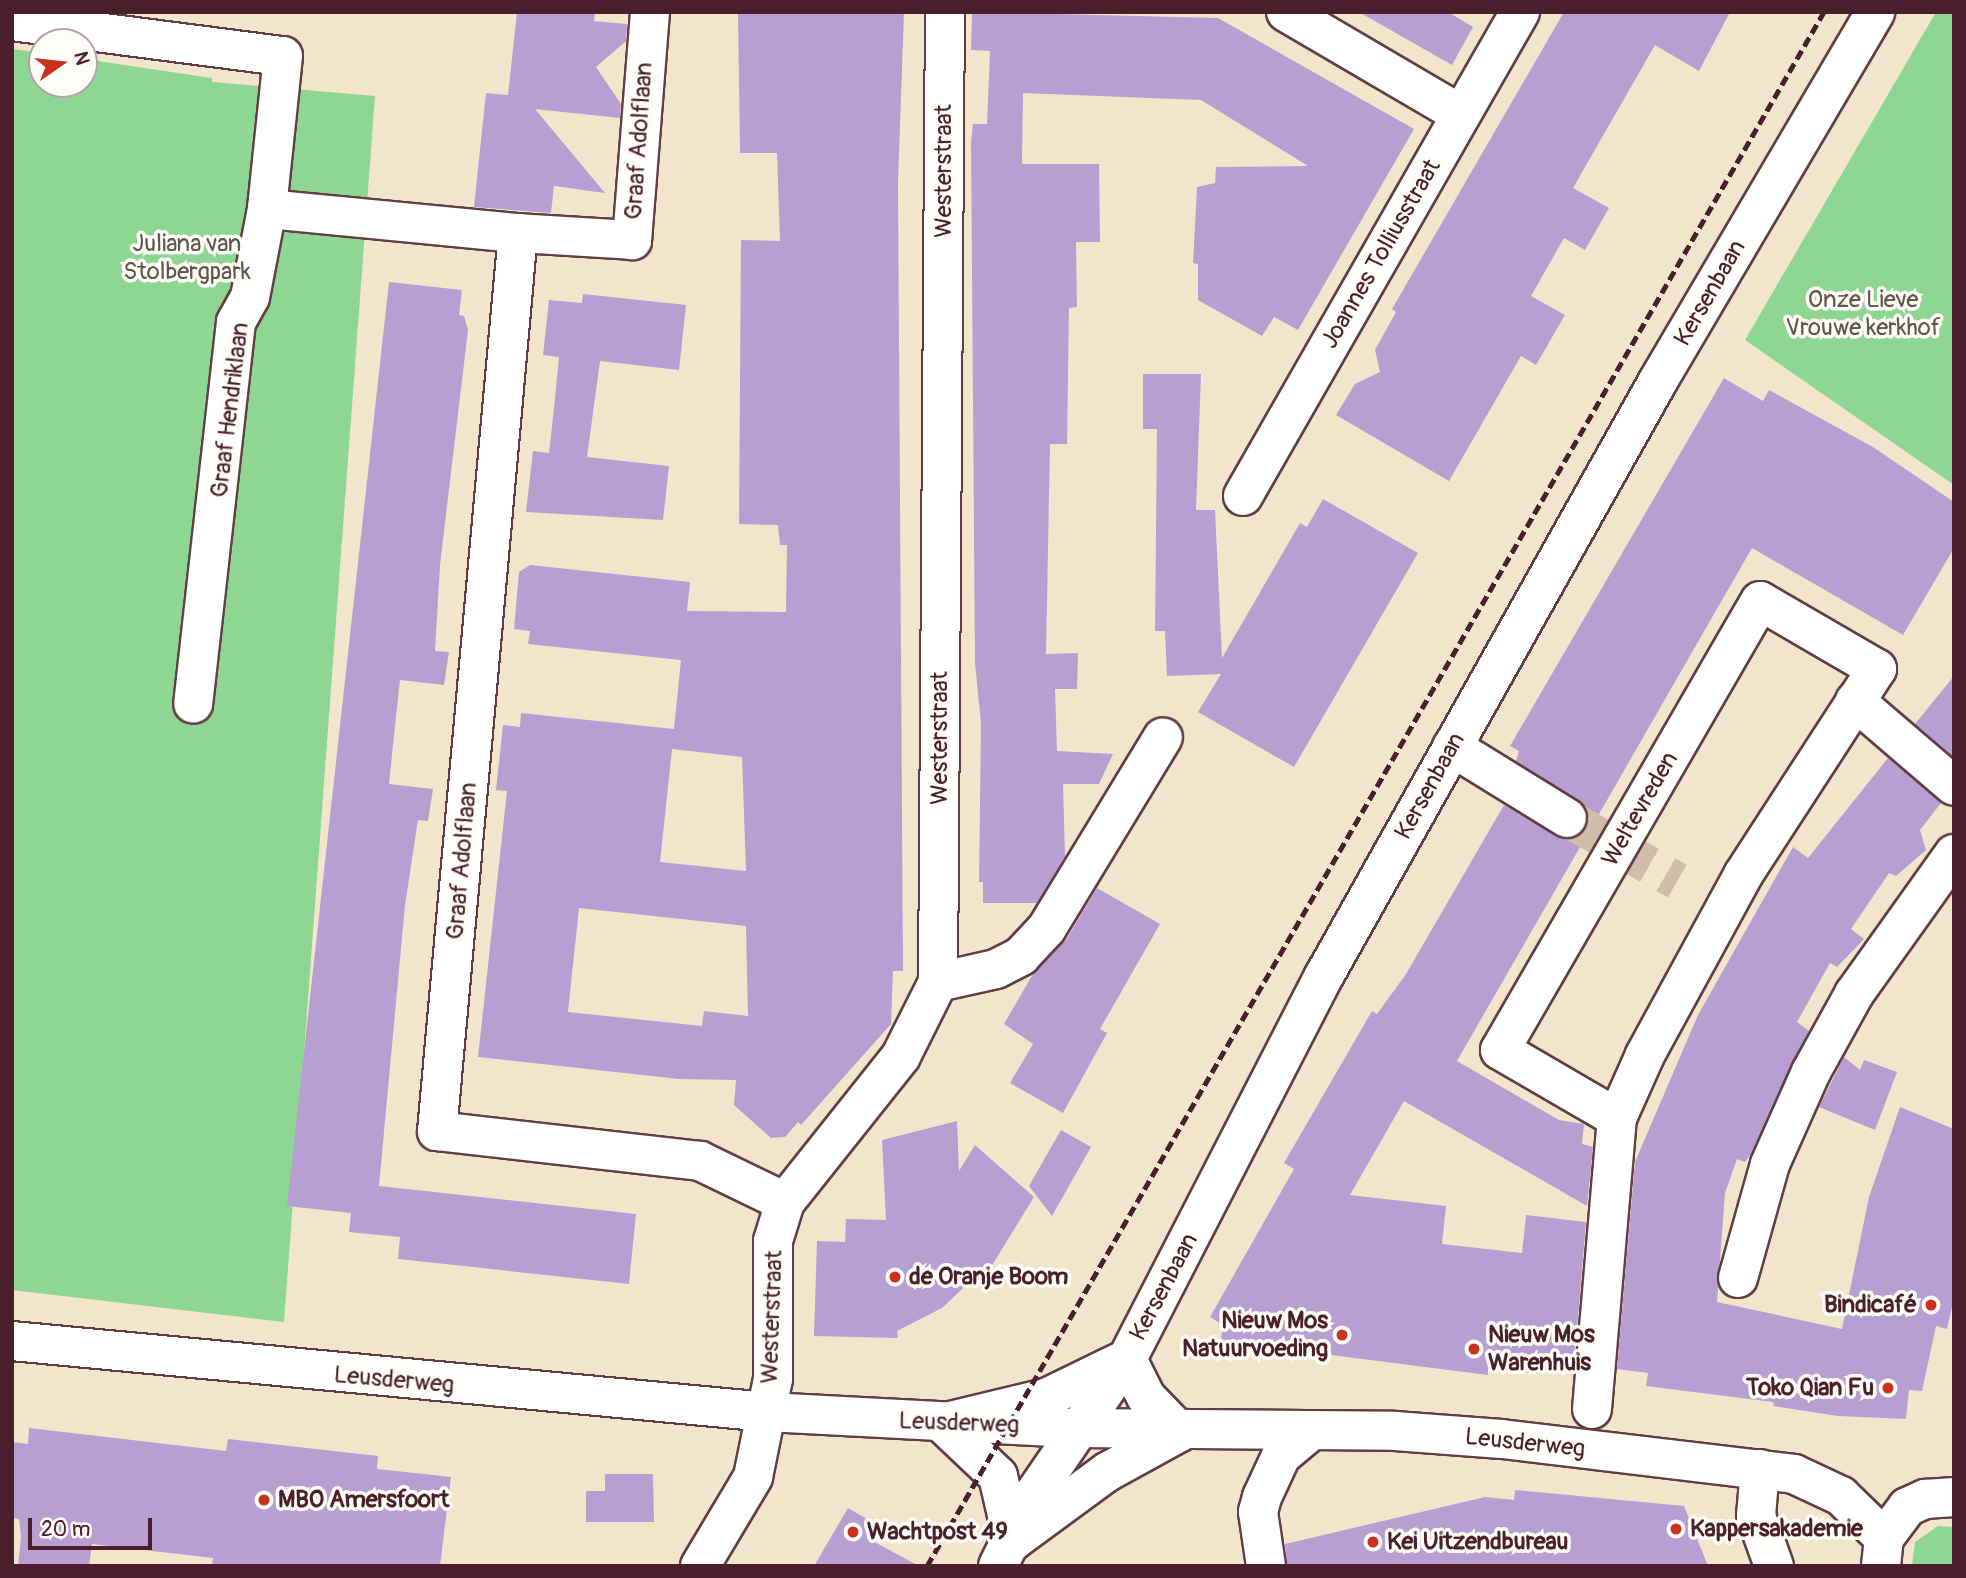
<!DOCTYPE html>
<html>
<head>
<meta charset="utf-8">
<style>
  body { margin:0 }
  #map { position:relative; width:1966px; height:1578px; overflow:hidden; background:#f1e6cb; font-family:Pangolin,sans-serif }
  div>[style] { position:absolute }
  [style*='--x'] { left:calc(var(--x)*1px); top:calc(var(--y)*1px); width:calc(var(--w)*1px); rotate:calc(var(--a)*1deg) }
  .green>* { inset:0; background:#8ed793 }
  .building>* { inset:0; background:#b89fd1 }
  .minor-tunnel>* { height:38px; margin-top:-19px; transform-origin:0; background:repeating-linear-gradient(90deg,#d0beab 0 38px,transparent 0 57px) }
  .roads { filter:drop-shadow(2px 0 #633d43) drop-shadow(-2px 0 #633d43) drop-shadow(0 2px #633d43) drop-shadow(0 -2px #633d43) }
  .minor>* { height:38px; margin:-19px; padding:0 19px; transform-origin:19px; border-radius:19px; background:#fff }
  .major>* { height:38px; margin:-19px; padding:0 19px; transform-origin:19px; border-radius:19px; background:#fff }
  .rail>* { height:5px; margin-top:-2.5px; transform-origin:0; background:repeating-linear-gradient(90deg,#4a1f2b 0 10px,transparent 0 15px) }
  .dots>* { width:19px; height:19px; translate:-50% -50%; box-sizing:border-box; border:4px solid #fdfcf7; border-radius:50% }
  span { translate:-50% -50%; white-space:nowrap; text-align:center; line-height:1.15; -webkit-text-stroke:7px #fdfcf7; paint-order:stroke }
  .street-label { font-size:24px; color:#4a1f2b }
  .park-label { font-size:24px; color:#5e564a }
  .poi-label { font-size:24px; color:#4a1f2b; font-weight:700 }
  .left { translate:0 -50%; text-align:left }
  .right { translate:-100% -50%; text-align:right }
  .frame { position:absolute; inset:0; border:14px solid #4a1f2b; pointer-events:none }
  .north { position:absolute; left:28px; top:28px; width:70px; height:70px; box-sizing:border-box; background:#fdfcf7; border:2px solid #b5a4a5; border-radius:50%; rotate:76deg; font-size:19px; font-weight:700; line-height:28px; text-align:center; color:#4a1f2b }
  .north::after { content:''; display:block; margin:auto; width:24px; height:32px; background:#c8321e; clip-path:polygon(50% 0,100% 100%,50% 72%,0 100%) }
  .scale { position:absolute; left:28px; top:1518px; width:124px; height:32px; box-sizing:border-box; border:4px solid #4a1f2b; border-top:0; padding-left:9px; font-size:21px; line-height:24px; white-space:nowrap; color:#4a1f2b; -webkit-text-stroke:5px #fdfcf7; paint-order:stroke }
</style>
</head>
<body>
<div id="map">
  <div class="green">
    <i style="clip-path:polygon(1936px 12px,1954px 12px,1954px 485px,1745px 340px)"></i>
    <i style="clip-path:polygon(12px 49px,42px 53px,42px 84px,84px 84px,84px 59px,212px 78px,212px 82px,375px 96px,284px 1322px,12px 1290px)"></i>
    <i style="clip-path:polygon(1938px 1526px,1954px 1527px,1954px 1566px,1912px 1566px,1915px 1542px)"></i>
  </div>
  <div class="building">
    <i style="clip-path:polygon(517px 12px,595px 12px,594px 21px,627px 24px,626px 41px,596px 67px,621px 104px,620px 118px,535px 109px,605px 193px,554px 186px,551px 213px,474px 207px,486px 93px,508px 95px)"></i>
    <i style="clip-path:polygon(evenodd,738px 12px,904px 12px,898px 183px,903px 971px,893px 971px,891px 1024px,801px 1125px,798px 1122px,785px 1137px,771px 1138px,734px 1105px,736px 1080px,679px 1079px,478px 1057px,507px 791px,496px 790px,503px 725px,520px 727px,521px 713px,674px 729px,681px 660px,528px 644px,530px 631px,514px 629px,519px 572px,530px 565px,690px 582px,687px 611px,786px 612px,787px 545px,780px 545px,778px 525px,739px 524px,741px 240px,780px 241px,777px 153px,740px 153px,738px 12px,672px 749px,742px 757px,746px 871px,660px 862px,672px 749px,738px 12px,579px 908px,746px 926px,748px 1016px,704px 1011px,702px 1026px,568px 1012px,579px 908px)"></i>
    <i style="clip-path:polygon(972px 12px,1218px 18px,1414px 129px,1298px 330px,1274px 317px,1262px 336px,1198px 300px,1198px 264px,1193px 263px,1197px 187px,1215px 183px,1216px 167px,1308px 166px,1201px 100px,1023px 93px,1022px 164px,1099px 164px,1100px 242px,1076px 242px,1077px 307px,1069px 308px,1067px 444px,1050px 444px,1046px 654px,1078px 653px,1077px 689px,1055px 689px,1057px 751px,1113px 754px,1099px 784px,1063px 784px,1065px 856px,1037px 903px,983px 903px,983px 882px,979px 882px,981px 723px,975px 663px,971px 143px,973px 124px,987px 124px,990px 51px,971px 50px)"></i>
    <i style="clip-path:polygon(1359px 12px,1448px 12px,1473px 27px,1452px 65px)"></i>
    <i style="clip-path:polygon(1564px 12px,1730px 12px,1699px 71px,1655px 45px,1573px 188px,1609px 208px,1585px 250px,1564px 238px,1531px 296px,1565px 315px,1536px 365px,1521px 356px,1449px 481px,1336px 415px,1355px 384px,1380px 372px,1375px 350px,1396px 312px,1392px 309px)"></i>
    <i style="clip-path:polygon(389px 282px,462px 290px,459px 315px,464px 316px,468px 330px,440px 565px,435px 651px,449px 652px,444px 685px,400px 680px,395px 726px,389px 784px,433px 789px,428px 821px,418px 820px,405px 905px,379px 1186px,636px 1214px,629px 1284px,398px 1259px,400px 1237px,349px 1232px,351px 1213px,287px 1206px)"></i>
    <i style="clip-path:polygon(583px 294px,686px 305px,679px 370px,600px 361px,587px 457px,669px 466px,663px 520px,526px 512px,533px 451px,549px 453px,554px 408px,559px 357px,543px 355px,549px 300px,582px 303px)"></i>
    <i style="clip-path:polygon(1143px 374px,1201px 374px,1196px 510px,1215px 510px,1222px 658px,1300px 523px,1307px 527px,1323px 499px,1418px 553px,1294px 767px,1198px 712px,1221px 674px,1167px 676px,1165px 631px,1155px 631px,1157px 429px,1143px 429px)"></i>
    <i style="clip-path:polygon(1724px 378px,1763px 401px,1769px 390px,1873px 447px,1954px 502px,1954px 548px,1903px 635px,1752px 548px,1457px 1061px,1559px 1120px,1584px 1124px,1582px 1144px,1593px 1147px,1587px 1206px,1404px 1101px,1350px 1195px,1446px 1206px,1442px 1244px,1522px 1253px,1526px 1215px,1586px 1222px,1574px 1364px,1542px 1362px,1542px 1374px,1488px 1368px,1488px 1375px,1221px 1341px,1223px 1325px,1210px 1317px,1294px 1169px,1284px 1163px,1372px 1011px,1377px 1014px,1406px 974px,1504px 805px,1566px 840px,1586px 829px,1586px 807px,1516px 761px,1519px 751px,1510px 746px)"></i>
    <i style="clip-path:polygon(1954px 676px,1954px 757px,1915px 724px)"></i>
    <i style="clip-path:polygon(1888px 758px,1941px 803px,1920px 830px,1926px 850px,1896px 876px,1889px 873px,1851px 929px,1864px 939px,1837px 967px,1830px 963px,1797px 1022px,1809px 1031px,1750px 1155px,1745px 1162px,1737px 1159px,1725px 1193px,1717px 1302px,1842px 1329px,1869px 1197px,1900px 1107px,1954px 1129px,1954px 1298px,1947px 1329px,1936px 1326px,1922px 1391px,1909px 1390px,1906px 1419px,1838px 1416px,1774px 1406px,1773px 1402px,1646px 1386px,1648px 1373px,1617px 1369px,1635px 1162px,1698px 1015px,1793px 847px,1808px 858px)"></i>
    <i style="clip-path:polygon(1097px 888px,1160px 924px,1100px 1029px,1107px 1033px,1063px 1113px,1010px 1083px,1033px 1044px,1004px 1024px,1033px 974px,1066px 940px)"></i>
    <i style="clip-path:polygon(1844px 1057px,1860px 1070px,1864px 1060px,1897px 1072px,1875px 1130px,1819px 1107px)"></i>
    <i style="clip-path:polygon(957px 1121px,959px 1171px,975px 1145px,1034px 1197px,983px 1280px,977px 1275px,942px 1308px,897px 1331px,898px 1338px,814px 1336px,817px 1241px,845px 1242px,846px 1219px,886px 1220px,882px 1140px)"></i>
    <i style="clip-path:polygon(1061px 1130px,1091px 1147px,1052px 1216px,1029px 1186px)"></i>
    <i style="clip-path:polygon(29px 1428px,226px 1451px,228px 1439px,378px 1456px,377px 1469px,451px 1477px,440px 1566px,212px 1566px,213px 1558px,92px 1544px,89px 1566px,18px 1566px,21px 1536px,19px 1519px,12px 1518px,12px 1442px,28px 1444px)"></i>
    <i style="clip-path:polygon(605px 1474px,653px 1474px,654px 1522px,586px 1522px,586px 1491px,605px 1491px)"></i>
    <i style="clip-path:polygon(1515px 1490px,1684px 1506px,1708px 1566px,1287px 1566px,1285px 1544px,1485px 1497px,1514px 1500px)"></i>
    <i style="clip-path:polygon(848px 1508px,877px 1525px,869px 1539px,919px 1566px,814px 1566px)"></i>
  </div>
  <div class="minor-tunnel">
    <i style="--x:1567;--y:818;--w:127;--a:29.8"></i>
  </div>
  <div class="roads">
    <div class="minor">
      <i style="--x:650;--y:12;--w:229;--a:94.5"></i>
      <i style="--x:632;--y:240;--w:114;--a:-176.5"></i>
      <i style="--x:518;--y:233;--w:902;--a:95.15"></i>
      <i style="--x:437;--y:1131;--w:265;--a:6.5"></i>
      <i style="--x:700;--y:1161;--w:94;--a:25.8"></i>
      <i style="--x:1286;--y:12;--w:202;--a:30.4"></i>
      <i style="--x:12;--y:21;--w:273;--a:7.4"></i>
      <i style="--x:283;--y:56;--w:154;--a:96"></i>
      <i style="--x:267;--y:209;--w:90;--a:100.9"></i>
      <i style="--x:250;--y:297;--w:29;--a:119"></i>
      <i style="--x:236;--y:322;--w:384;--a:96.4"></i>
      <i style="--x:267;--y:209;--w:252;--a:5.5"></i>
      <i style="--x:1243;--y:496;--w:558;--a:-60.22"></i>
      <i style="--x:1855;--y:701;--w:130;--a:40.6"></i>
      <i style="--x:1452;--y:747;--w:135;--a:31.7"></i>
      <i style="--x:938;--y:982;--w:59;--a:-12.6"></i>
      <i style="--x:996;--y:969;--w:28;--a:-27"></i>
      <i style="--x:1021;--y:956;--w:38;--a:-47"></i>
      <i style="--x:1047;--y:928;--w:223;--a:-58.7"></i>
      <i style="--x:1738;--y:1278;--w:118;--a:-74.3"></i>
      <i style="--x:1770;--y:1164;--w:101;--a:-66"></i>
      <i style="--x:1811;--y:1072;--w:89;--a:-61.1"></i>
      <i style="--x:1854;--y:994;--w:172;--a:-54.5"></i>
      <i style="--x:12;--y:1341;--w:758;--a:5.37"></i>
      <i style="--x:767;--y:1412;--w:310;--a:3"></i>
      <i style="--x:1592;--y:1409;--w:292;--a:-85.1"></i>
      <i style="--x:1617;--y:1118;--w:69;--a:-66"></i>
      <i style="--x:1645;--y:1055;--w:205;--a:-61.4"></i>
      <i style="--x:1743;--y:875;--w:246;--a:-57"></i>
      <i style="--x:1877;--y:669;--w:135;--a:-149.8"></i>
      <i style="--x:1760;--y:601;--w:519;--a:120.07"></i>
      <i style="--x:1500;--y:1050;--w:135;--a:30.2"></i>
      <i style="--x:1760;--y:1469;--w:47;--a:94.9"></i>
      <i style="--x:1756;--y:1516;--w:53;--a:70.2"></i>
      <i style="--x:700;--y:1566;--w:104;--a:-59.2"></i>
      <i style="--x:753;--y:1477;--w:100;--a:-78.5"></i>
      <i style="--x:773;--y:1379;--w:138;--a:-90"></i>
      <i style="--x:773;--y:1241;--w:41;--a:-72.9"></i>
      <i style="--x:785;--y:1202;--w:186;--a:-51.5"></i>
      <i style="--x:901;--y:1056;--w:83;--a:-63.4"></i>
      <i style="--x:938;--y:982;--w:970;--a:-89.59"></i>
      <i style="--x:1266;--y:1566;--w:55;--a:-98.4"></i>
      <i style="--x:1258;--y:1512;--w:16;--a:-75"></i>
      <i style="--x:1262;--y:1497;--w:45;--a:-65.1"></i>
      <i style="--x:1281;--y:1456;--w:39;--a:-40"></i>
    </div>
    <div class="major">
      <i style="--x:1127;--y:1359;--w:42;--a:63.4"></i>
      <i style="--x:1146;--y:1397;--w:49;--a:45.8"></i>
      <i style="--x:942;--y:1423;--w:107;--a:-13.5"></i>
      <i style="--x:1046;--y:1398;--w:80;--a:-25.9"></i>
      <i style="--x:942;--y:1423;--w:77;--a:43.4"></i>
      <i style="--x:998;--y:1476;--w:67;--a:77"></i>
      <i style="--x:1077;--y:1428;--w:318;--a:0.5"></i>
      <i style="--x:1395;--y:1431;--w:107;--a:4.3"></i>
      <i style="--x:1502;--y:1439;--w:294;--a:6.8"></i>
      <i style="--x:1794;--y:1474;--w:52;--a:25.1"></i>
      <i style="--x:1841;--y:1496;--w:60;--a:44.3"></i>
      <i style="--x:1013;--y:1541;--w:117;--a:-36.3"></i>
      <i style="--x:1107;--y:1472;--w:81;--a:-28.8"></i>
      <i style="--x:998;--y:1566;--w:77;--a:-63.8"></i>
      <i style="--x:1032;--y:1497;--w:168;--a:-55.5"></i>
      <i style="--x:1127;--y:1359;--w:431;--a:-62.8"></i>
      <i style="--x:1324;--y:976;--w:682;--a:-60.69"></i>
      <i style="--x:1658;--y:381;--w:428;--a:-59.5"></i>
      <i style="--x:1881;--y:1566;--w:28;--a:-84"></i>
      <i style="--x:1884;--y:1538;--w:39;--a:-53"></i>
      <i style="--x:1907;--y:1507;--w:20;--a:-24"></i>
      <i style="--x:1925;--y:1499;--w:29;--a:-4"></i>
    </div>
  </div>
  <div class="rail">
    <i style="--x:927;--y:1566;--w:1794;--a:-60.01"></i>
  </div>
  <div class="dots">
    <i style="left:895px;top:1277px;background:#c8321e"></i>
    <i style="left:1931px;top:1305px;background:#c8321e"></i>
    <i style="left:1342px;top:1335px;background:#c8321e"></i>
    <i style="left:1474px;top:1349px;background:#c8321e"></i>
    <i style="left:1888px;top:1388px;background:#c8321e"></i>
    <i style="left:264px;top:1500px;background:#c8321e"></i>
    <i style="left:1676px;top:1529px;background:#c8321e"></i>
    <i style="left:853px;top:1532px;background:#c8321e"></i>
    <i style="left:1373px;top:1542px;background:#c8321e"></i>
  </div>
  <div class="street-label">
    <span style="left:639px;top:141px;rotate:-86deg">Graaf Adolflaan</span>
    <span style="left:944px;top:171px;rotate:-90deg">Westerstraat</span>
    <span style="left:1381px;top:254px;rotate:-60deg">Joannes Tolliusstraat</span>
    <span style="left:1710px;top:293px;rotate:-60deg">Kersenbaan</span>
    <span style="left:230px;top:410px;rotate:-83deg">Graaf Hendriklaan</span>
    <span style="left:940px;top:738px;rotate:-90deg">Westerstraat</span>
    <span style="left:1430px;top:786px;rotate:-61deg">Kersenbaan</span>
    <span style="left:1640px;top:809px;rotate:-60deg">Weltevreden</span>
    <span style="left:462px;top:861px;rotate:-85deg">Graaf Adolflaan</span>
    <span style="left:1164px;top:1287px;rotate:-62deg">Kersenbaan</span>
    <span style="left:772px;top:1317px;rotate:-88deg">Westerstraat</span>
    <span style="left:394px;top:1380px;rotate:5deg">Leusderweg</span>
    <span style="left:959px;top:1423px;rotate:2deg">Leusderweg</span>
    <span style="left:1525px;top:1443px;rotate:6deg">Leusderweg</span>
  </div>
  <div class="park-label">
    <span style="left:187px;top:258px">Juliana van<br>Stolbergpark</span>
    <span style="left:1863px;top:314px">Onze Lieve<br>Vrouwe kerkhof</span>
  </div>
  <div class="poi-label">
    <span class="left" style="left:909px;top:1277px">de Oranje Boom</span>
    <span class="right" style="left:1917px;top:1305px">Bindicafé</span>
    <span class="right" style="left:1328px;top:1335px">Nieuw Mos<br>Natuurvoeding</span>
    <span class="left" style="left:1488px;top:1349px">Nieuw Mos<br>Warenhuis</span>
    <span class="right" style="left:1874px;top:1388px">Toko Qian Fu</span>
    <span class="left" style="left:278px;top:1500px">MBO Amersfoort</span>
    <span class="left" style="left:1690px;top:1529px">Kappersakademie</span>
    <span class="left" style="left:867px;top:1532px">Wachtpost 49</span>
    <span class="left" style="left:1387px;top:1542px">Kei Uitzendbureau</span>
  </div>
  <div class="frame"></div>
  <div class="north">N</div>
  <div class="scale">20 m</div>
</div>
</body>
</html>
